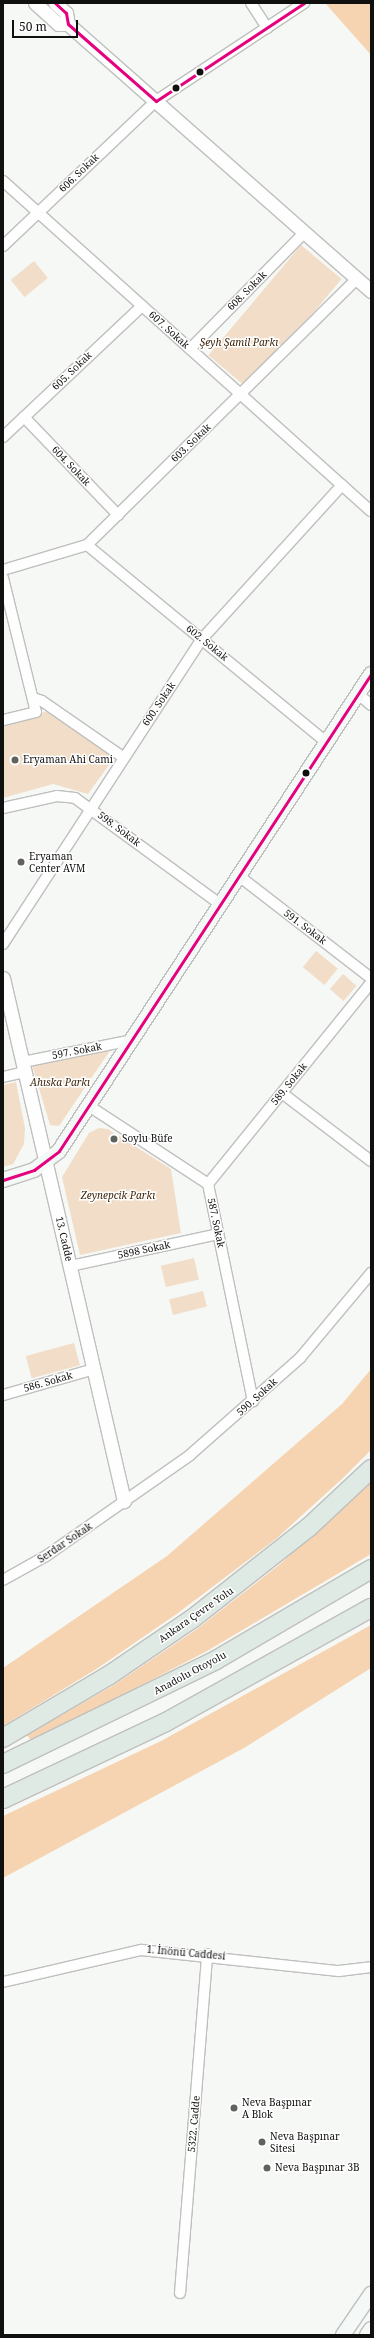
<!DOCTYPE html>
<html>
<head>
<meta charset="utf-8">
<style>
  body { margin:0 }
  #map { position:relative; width:374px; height:2338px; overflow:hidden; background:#f6f8f5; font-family:"Noto Serif",serif }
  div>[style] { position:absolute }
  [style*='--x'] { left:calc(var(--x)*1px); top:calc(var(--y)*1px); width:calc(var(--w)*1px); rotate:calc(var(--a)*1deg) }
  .green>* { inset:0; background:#f2dec8; transform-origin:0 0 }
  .forest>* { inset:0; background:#f7d4b1 }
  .roads { filter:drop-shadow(1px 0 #bfc0be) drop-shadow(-1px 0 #bfc0be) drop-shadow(0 1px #bfc0be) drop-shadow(0 -1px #bfc0be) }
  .minor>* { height:10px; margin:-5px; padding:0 5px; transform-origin:5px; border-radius:5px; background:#fefefe }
  .tertiary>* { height:13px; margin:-6.5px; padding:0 6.5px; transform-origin:6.5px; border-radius:6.5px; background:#fefefe }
  .secondary>* { height:14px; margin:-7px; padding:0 7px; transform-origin:7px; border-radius:7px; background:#f4f8f6 }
  .motorway>* { height:18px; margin:-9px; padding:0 9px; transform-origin:9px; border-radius:9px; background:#e0eae5 }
  .bus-1>* { height:3px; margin:-1.5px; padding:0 1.5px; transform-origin:1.5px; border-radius:1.5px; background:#e5007d }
  .dots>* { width:11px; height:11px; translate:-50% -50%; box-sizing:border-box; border:2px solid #fff; border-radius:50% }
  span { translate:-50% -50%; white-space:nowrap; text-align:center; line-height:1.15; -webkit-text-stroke:3px #fff; paint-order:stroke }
  .street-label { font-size:10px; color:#10110f }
  .park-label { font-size:10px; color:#3c2307; font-style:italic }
  .poi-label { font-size:10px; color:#10110f }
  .left { translate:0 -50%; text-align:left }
  .frame { position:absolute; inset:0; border:4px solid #10110f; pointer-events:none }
  .scale { position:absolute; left:12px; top:20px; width:66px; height:18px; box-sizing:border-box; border:2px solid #10110f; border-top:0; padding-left:5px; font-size:12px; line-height:14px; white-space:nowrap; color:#10110f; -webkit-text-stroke:3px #fff; paint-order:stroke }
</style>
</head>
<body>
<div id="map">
  <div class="green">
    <i style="left:301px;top:245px;width:53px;height:144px;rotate:40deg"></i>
    <i style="left:34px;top:261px;width:22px;height:30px;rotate:51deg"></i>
    <i style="clip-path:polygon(48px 711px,114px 758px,88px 794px,53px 784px,3px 798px,3px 723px)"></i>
    <i style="left:316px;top:951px;width:28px;height:21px;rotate:39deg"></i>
    <i style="left:343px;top:974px;width:18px;height:20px;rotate:41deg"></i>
    <i style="clip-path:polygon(111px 1049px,59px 1126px,50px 1125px,32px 1065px)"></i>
    <i style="clip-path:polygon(16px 1082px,25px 1128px,24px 1144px,13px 1164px,3px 1167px,3px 1085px)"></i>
    <i style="clip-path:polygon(99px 1128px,108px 1129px,171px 1169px,181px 1233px,80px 1255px,62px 1177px,89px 1133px)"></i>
    <i style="left:194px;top:1258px;width:22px;height:34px;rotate:77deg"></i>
    <i style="left:203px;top:1291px;width:16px;height:35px;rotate:76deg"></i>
    <i style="left:74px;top:1343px;width:23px;height:50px;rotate:75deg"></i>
  </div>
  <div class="forest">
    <i style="clip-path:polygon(325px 3px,371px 3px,371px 55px)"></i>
    <i style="clip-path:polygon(371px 1369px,371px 1450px,343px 1478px,277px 1538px,178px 1613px,98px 1668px,3px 1726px,3px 1668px,167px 1556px,342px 1404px)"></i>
    <i style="clip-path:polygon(371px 1482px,371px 1554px,207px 1651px,32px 1742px,27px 1735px,114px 1685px,197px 1629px,279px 1565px)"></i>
    <i style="clip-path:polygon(371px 1625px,371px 1668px,244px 1748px,3px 1878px,3px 1816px,161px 1741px)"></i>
  </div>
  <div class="roads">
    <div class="minor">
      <i style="--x:251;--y:3;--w:30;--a:57"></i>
      <i style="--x:3;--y:181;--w:494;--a:41.9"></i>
      <i style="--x:3;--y:246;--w:211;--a:-43.5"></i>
      <i style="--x:156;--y:101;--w:178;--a:-33.5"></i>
      <i style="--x:190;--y:349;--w:164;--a:-45.5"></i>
      <i style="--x:24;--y:417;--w:136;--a:46.2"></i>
      <i style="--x:3;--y:437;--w:191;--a:-43.3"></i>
      <i style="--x:87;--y:545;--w:310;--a:39.5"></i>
      <i style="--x:3;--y:570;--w:88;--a:-16.6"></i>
      <i style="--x:87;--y:545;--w:379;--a:-44.6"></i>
      <i style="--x:3;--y:578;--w:138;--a:76.2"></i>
      <i style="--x:36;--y:712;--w:34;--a:166"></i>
      <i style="--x:358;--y:694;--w:17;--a:40"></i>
      <i style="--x:33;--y:698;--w:9;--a:18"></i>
      <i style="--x:42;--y:701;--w:98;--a:34.7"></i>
      <i style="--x:3;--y:808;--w:55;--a:-12.5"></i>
      <i style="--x:57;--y:796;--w:18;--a:6"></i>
      <i style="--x:75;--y:798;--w:180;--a:36.2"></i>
      <i style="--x:239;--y:876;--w:167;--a:37.7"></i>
      <i style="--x:3;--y:944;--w:364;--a:-56.9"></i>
      <i style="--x:202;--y:639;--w:208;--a:-47.7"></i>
      <i style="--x:23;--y:1062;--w:111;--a:-11.4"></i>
      <i style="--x:3;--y:1077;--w:23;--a:-13"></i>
      <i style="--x:282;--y:1093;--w:112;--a:37.4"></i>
      <i style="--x:89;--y:1106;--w:142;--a:33.2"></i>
      <i style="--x:208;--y:1184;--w:222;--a:78.3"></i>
      <i style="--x:208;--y:1184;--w:259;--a:-51"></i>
      <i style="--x:70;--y:1266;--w:151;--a:-12.2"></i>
      <i style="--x:3;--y:1395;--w:95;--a:-15.9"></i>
      <i style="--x:3;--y:1580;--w:49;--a:-29.2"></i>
      <i style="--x:46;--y:1556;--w:176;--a:-35"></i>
      <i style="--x:190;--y:1455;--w:147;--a:-41.4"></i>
      <i style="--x:300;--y:1358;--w:111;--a:-50.1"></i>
      <i style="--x:3;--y:1982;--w:142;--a:-13.1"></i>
      <i style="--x:141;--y:1950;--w:199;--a:6.1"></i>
      <i style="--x:339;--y:1971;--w:32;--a:-7"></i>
      <i style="--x:180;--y:2293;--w:340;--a:-85.4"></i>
    </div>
    <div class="tertiary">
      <i style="--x:35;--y:3;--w:31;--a:42"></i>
      <i style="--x:58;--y:24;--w:10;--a:0"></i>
      <i style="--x:55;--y:3;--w:15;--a:42"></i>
      <i style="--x:66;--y:13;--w:11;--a:80"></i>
      <i style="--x:68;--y:24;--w:404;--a:41.4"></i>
      <i style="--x:3;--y:978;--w:537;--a:76.97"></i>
    </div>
    <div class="secondary">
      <i style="--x:3;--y:1180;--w:33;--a:-18"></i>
      <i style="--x:34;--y:1170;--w:31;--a:-37"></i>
      <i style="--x:59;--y:1151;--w:570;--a:-56.81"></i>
      <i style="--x:343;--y:2335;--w:50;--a:-55.7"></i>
      <i style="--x:367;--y:2335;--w:7;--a:-56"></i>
    </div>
    <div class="motorway">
      <i style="--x:3;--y:1738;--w:122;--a:-30.6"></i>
      <i style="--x:108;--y:1676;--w:102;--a:-34.2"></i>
      <i style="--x:192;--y:1619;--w:149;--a:-38.2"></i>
      <i style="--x:309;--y:1527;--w:85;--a:-43.1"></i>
      <i style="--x:3;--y:1764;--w:237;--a:-26"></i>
      <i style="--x:216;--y:1660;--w:180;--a:-30.4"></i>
      <i style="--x:3;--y:1799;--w:180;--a:-25.3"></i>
      <i style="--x:166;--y:1722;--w:235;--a:-29.1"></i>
    </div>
  </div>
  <div class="bus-1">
    <i style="--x:55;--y:3;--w:15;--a:42"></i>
    <i style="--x:66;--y:13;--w:11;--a:80"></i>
    <i style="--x:68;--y:24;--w:117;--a:41.2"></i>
    <i style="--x:156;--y:101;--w:178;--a:-33.5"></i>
    <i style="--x:3;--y:1180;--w:33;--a:-18"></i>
    <i style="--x:34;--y:1170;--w:31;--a:-37"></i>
    <i style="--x:59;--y:1151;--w:570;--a:-56.81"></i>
  </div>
  <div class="dots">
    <i style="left:200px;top:72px;background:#10110f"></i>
    <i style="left:176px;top:88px;background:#10110f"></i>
    <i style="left:15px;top:760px;background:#606260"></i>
    <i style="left:306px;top:773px;background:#10110f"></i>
    <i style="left:21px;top:862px;background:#606260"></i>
    <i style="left:114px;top:1139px;background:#606260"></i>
    <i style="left:234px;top:2108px;background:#606260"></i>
    <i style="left:262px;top:2142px;background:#606260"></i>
    <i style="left:267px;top:2168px;background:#606260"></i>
  </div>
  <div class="street-label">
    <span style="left:79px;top:173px;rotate:-44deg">606. Sokak</span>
    <span style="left:247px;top:291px;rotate:-45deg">608. Sokak</span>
    <span style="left:169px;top:330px;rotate:42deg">607. Sokak</span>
    <span style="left:72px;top:371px;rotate:-44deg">605. Sokak</span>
    <span style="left:191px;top:443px;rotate:-44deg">603. Sokak</span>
    <span style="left:71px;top:466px;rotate:46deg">604. Sokak</span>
    <span style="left:207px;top:643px;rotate:39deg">602. Sokak</span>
    <span style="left:159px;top:704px;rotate:-56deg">600. Sokak</span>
    <span style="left:119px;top:829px;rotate:37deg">598. Sokak</span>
    <span style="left:305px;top:927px;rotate:37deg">591. Sokak</span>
    <span style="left:77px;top:1051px;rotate:-11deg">597. Sokak</span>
    <span style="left:289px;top:1084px;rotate:-51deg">589. Sokak</span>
    <span style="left:216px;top:1223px;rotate:78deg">587. Sokak</span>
    <span style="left:64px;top:1239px;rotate:77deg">13. Cadde</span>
    <span style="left:144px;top:1250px;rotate:-12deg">5898 Sokak</span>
    <span style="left:48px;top:1382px;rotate:-16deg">586. Sokak</span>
    <span style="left:257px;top:1397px;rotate:-42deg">590. Sokak</span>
    <span style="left:65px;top:1543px;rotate:-34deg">Serdar Sokak</span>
    <span style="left:196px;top:1615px;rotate:-35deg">Ankara Çevre Yolu</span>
    <span style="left:190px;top:1673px;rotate:-28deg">Anadolu Otoyolu</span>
    <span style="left:186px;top:1953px;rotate:5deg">1. İnönü Caddesi</span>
    <span style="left:194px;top:2124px;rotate:-85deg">5322. Cadde</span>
  </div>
  <div class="park-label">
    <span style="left:239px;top:343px">Şeyh Şamil Parkı</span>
    <span style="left:60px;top:1083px">Ahıska Parkı</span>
    <span style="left:118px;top:1196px">Zeynepcik Parkı</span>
  </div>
  <div class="poi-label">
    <span class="left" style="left:23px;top:760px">Eryaman Ahi Cami</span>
    <span class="left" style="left:29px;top:862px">Eryaman<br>Center AVM</span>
    <span class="left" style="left:122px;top:1139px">Soylu Büfe</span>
    <span class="left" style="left:242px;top:2108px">Neva Başpınar<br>A Blok</span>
    <span class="left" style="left:270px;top:2142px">Neva Başpınar<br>Sitesi</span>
    <span class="left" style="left:275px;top:2168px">Neva Başpınar 3B</span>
  </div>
  <div class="frame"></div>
  <div class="scale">50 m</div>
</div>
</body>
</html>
